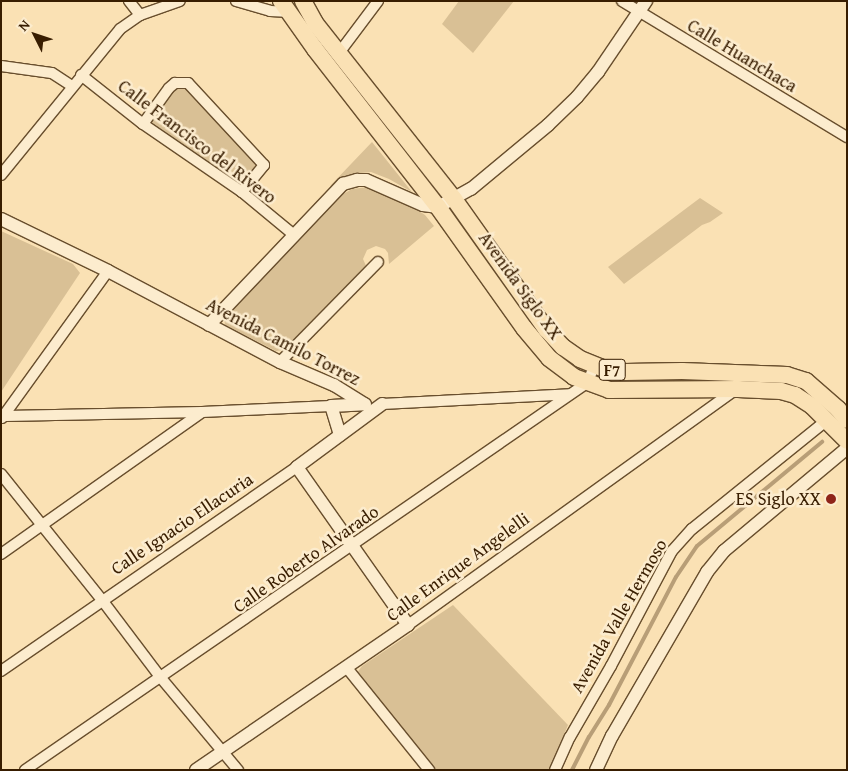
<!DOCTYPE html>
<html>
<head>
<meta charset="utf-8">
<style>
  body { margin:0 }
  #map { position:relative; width:848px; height:771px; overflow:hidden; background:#fae1b4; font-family:"Gentium Book Plus",serif }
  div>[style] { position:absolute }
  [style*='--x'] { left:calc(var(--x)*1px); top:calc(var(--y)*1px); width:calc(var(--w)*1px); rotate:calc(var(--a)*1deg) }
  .green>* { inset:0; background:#d9c095 }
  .stream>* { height:4px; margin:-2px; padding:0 2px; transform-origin:2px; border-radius:2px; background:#b89e77 }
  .roads { filter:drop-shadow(1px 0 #684e2d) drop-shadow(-1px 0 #684e2d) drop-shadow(0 1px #684e2d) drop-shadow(0 -1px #684e2d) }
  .minor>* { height:10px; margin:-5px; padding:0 5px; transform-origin:5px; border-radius:5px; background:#fcecce }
  .tertiary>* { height:12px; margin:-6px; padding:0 6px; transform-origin:6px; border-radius:6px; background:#fcecce }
  .trunk>* { height:16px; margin:-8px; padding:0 8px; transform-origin:8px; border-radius:8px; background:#fae1b4 }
  .dots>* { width:14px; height:14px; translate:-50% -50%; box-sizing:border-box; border:2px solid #fcecce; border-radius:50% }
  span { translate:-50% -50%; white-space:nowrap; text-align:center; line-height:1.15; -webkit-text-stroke:5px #fcecce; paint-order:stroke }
  .shield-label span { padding:1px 4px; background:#fcecce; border:1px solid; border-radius:4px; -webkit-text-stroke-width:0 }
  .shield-label { font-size:16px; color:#381d00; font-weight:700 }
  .street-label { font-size:18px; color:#381d00 }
  .poi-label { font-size:18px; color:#381d00 }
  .right { translate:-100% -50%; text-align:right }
  .frame { position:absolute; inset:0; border:2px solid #381d00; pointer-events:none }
  .north { position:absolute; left:10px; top:10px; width:50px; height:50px; -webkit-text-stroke:4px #fcecce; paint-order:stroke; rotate:311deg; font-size:14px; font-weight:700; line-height:20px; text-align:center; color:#381d00 }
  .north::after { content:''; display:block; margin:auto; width:18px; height:22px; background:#381d00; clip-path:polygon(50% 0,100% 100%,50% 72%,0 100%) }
</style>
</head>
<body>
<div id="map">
  <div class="green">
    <i style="clip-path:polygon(459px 1px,514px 1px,473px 53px,442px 24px)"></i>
    <i style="clip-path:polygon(180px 87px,187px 88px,256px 162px,253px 171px,240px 186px,150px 121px,172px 91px)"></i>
    <i style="clip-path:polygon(372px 142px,412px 192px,389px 179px,371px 172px,351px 174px,330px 186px)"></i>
    <i style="clip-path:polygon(368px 187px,413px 207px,425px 215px,434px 226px,389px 264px,388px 253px,385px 249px,376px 246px,367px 250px,363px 259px,367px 268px,284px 350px,276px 351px,225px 325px,224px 318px,338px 197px,352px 189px)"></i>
    <i style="clip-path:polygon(700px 198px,723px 213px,710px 222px,702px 225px,624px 284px,608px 267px)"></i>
    <i style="clip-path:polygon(1px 231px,73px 264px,80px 273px,1px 392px)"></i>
    <i style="clip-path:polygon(453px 605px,568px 725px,549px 770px,431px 770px,357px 673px,362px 666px)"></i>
  </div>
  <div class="stream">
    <i style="--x:572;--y:770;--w:37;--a:-63"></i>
    <i style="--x:589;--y:737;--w:38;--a:-58"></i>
    <i style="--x:609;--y:705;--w:144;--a:-62.4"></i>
    <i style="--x:676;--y:577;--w:37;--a:-56"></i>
    <i style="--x:697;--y:546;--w:163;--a:-39.8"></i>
  </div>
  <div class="roads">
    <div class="minor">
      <i style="--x:129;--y:1;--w:18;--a:52"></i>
      <i style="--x:236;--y:1;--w:35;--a:16"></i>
      <i style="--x:270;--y:11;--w:21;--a:3"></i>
      <i style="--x:622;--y:1;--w:263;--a:31.2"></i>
      <i style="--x:339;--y:53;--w:65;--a:-53.1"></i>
      <i style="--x:1;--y:66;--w:51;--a:7.8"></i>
      <i style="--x:52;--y:73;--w:24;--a:33"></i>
      <i style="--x:81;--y:75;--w:79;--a:38.3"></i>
      <i style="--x:143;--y:124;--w:120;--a:34.5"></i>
      <i style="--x:242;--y:192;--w:67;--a:39.6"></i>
      <i style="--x:143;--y:124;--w:44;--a:-54.2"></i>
      <i style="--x:169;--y:88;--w:8;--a:-40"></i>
      <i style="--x:175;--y:83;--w:13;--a:0"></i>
      <i style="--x:188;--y:83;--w:112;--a:47.2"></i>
      <i style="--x:264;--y:165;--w:35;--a:129"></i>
      <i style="--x:1;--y:175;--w:188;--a:-50.8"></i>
      <i style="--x:120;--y:29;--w:24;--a:-35"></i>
      <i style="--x:140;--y:15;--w:42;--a:-19.3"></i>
      <i style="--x:280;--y:362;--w:140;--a:-45.6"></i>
      <i style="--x:382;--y:404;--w:188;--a:-3"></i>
      <i style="--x:6;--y:416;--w:196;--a:-1.2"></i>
      <i style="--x:202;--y:412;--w:129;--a:-2.7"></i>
      <i style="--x:2;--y:418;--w:181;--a:-54.2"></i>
      <i style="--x:1;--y:474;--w:161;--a:51.3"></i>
      <i style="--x:102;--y:600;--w:98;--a:52.9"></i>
      <i style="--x:161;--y:678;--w:120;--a:50.1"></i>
      <i style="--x:1;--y:554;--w:246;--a:-35.2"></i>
      <i style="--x:408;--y:625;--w:405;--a:-35.7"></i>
      <i style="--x:347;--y:668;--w:131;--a:51.2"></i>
      <i style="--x:1;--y:671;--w:359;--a:-34.6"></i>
      <i style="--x:25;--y:770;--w:682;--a:-34.55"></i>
      <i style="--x:587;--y:383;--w:20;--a:-66"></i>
      <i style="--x:555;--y:770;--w:36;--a:-66"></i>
      <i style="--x:570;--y:737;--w:82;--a:-60"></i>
      <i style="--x:611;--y:666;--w:130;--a:-62.1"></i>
      <i style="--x:672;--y:551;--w:30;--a:-48"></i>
      <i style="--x:692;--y:529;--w:174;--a:-38.9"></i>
    </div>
    <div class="tertiary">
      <i style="--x:1;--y:219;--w:119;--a:25.9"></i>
      <i style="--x:108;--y:271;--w:195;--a:27.9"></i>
      <i style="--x:280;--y:362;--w:59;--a:23.1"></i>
      <i style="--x:334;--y:385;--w:36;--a:32"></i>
      <i style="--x:209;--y:325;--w:195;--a:-46.5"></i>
      <i style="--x:343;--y:184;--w:15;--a:-16"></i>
      <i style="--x:357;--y:180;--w:9;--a:0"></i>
      <i style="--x:366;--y:180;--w:62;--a:23.7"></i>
      <i style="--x:423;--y:205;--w:15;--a:8"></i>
      <i style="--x:438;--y:207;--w:38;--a:-29"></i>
      <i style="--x:471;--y:189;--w:100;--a:-39.7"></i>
      <i style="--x:548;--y:125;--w:40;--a:-44"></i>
      <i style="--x:577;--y:97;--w:33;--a:-50"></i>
      <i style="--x:598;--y:72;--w:86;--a:-55.9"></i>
      <i style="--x:340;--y:435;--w:30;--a:-107"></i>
      <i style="--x:331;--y:406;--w:34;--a:-3"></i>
      <i style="--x:196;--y:770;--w:257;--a:-34.4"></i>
      <i style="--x:408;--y:625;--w:193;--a:-125.1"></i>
      <i style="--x:297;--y:467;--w:106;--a:-36.5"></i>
      <i style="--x:596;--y:770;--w:38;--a:-65"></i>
      <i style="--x:612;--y:736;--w:190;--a:-59.9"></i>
      <i style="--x:707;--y:572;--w:27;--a:-51"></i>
      <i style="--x:724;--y:551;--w:160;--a:-39.9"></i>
    </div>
    <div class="trunk">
      <i style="--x:281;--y:1;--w:59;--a:54.7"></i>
      <i style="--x:315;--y:49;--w:200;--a:52.1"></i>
      <i style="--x:438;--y:207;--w:148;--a:54.6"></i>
      <i style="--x:524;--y:328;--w:39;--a:50"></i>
      <i style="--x:549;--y:358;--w:31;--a:37"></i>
      <i style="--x:574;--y:377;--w:37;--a:20"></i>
      <i style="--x:609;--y:390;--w:129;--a:-0.4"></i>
      <i style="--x:738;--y:389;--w:43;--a:2.7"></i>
      <i style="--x:781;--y:391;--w:15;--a:16"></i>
      <i style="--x:795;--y:395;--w:20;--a:33"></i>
      <i style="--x:812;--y:406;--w:49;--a:45"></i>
      <i style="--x:303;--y:1;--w:25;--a:61"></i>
      <i style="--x:315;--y:23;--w:224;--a:51.7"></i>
      <i style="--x:454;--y:199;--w:159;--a:54.7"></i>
      <i style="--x:546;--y:329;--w:25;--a:47"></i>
      <i style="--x:563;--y:347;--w:21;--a:35"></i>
      <i style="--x:580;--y:359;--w:24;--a:22"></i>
      <i style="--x:602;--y:368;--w:23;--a:10"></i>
      <i style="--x:625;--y:372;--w:57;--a:-1"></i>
      <i style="--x:682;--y:371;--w:105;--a:2.2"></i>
      <i style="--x:787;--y:375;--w:20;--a:18"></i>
      <i style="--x:806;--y:381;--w:43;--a:41.2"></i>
      <i style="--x:838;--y:409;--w:14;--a:51"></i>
    </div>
  </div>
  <div class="dots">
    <i style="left:831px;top:499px;background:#8f2418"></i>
  </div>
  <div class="shield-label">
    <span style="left:612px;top:370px">F7</span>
  </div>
  <div class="street-label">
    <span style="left:742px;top:56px;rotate:31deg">Calle Huanchaca</span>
    <span style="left:197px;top:142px;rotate:37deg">Calle Francisco del Rivero</span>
    <span style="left:520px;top:286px;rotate:54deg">Avenida Siglo XX</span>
    <span style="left:283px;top:342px;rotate:27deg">Avenida Camilo Torrez</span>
    <span style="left:182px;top:524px;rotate:-34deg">Calle Ignacio Ellacuria</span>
    <span style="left:306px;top:559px;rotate:-35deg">Calle Roberto Alvarado</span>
    <span style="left:458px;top:567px;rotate:-36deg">Calle Enrique Angelelli</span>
    <span style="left:619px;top:616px;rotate:-60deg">Avenida Valle Hermoso</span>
  </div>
  <div class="poi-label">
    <span class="right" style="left:821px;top:499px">ES Siglo XX</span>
  </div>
  <div class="frame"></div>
  <div class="north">N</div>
</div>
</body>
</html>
